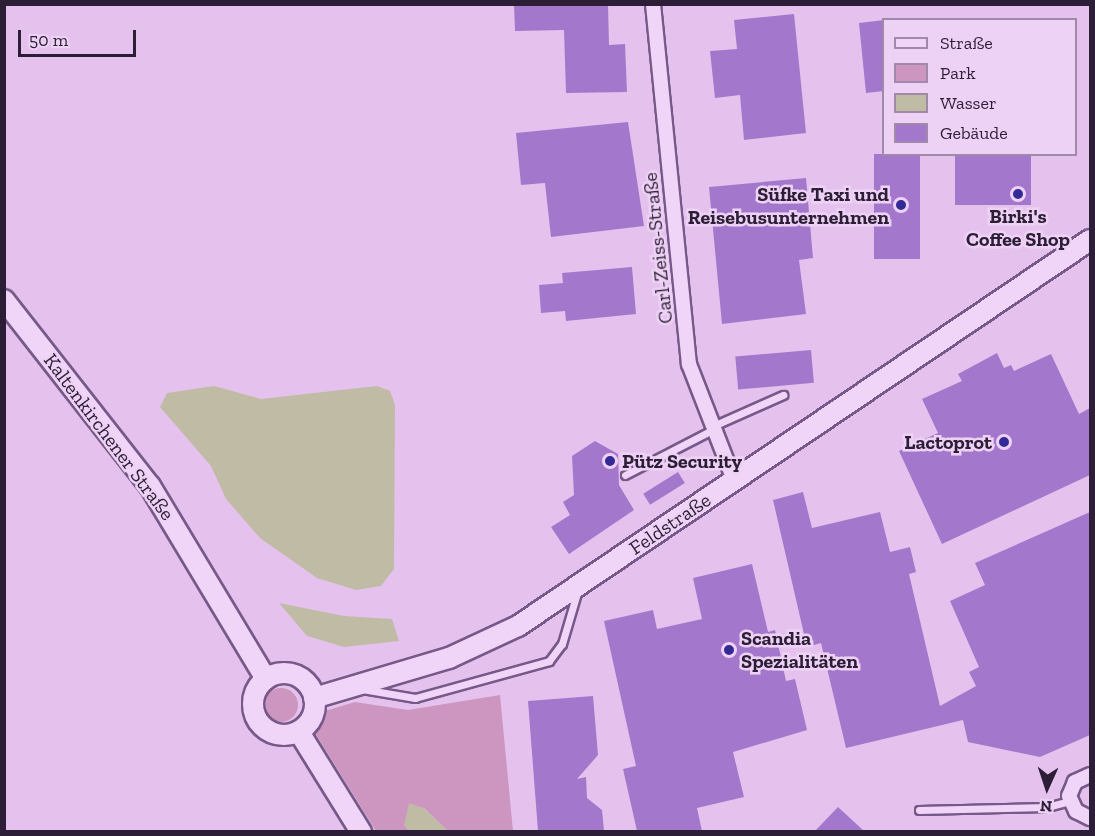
<!DOCTYPE html>
<html>
<head>
<meta charset="utf-8">
<style>
  body { margin:0 }
  #map { position:relative; width:1095px; height:836px; overflow:hidden; background:#e5c2ee; font-family:"Zilla Slab",serif }
  div>[style] { position:absolute }
  [style*='--x'] { left:calc(var(--x)*1px); top:calc(var(--y)*1px); width:calc(var(--w)*1px); rotate:calc(var(--a)*1deg) }
  .green>* { inset:0; background:#cc96c0 }
  .round { border-radius:50% }
  .water>* { inset:0; background:#c0bba5 }
  .building>* { inset:0; background:#a378cc; transform-origin:0 0 }
  .roads { filter:drop-shadow(2px 0 #765988) drop-shadow(-2px 0 #765988) drop-shadow(0 2px #765988) drop-shadow(0 -2px #765988) }
  .lane>* { height:7px; margin:-3.5px; padding:0 3.5px; transform-origin:3.5px; border-radius:3.5px; background:#f1d5f9 }
  .street>* { height:14px; margin:-7px; padding:0 7px; transform-origin:7px; border-radius:7px; background:#f1d5f9 }
  .secondary>* { height:20px; margin:-10px; padding:0 10px; transform-origin:10px; border-radius:10px; background:#f1d5f9 }
  .secondary>.ring { margin:-10px; padding:0; box-sizing:content-box; background:none; border:20px solid #f1d5f9; border-radius:50% }
  .dots>* { width:16px; height:16px; translate:-50% -50%; box-sizing:border-box; border:3px solid #eed2f5; border-radius:50% }
  span { translate:-50% -50%; white-space:nowrap; text-align:center; line-height:1.15; -webkit-text-stroke:5px #eed2f5; paint-order:stroke }
  .poi-label { font-size:20px; color:#2d1e37; font-weight:700 }
  .right { translate:-100% -50%; text-align:right }
  .left { translate:0 -50%; text-align:left }
  .street-label { font-size:20px; color:#2d1e37 }
  .frame { position:absolute; inset:0; border:6px solid #2d1e37; pointer-events:none }
  .legend { position:absolute; left:882px; top:18px; width:195px; height:138px; box-sizing:border-box; background:#eed2f5; border:2px solid #a18aa9; margin:0; padding:8px 10px; list-style:none; font-size:18px; color:#2d1e37 }
  .legend li { display:flex; align-items:center; gap:12px; height:30px }
  .legend b { width:30px; border:2px solid #a18aa9 }
  .north { position:absolute; left:1017px; top:758px; width:60px; height:60px; -webkit-text-stroke:4px #eed2f5; paint-order:stroke; rotate:183deg; font-size:16px; font-weight:700; line-height:24px; text-align:center; color:#2d1e37 }
  .north::after { content:''; display:block; margin:auto; width:21px; height:27px; background:#2d1e37; clip-path:polygon(50% 0,100% 100%,50% 72%,0 100%) }
  .scale { position:absolute; left:18px; top:30px; width:118px; height:27px; box-sizing:border-box; border:3px solid #2d1e37; border-top:0; padding-left:8px; font-size:18px; line-height:21px; white-space:nowrap; color:#2d1e37; -webkit-text-stroke:4px #eed2f5; paint-order:stroke }
</style>
</head>
<body>
<div id="map">
  <div class="green">
    <i class="round" style="left:264px;top:688px;width:34px;height:34px"></i>
    <i style="clip-path:polygon(500px 695px,513px 831px,448px 831px,424px 808px,404px 825px,409px 831px,376px 831px,315px 733px,325px 711px,355px 702px,408px 710px)"></i>
  </div>
  <div class="water">
    <i style="clip-path:polygon(214px 386px,261px 399px,377px 386px,390px 391px,395px 405px,394px 569px,381px 586px,356px 590px,317px 578px,260px 538px,226px 499px,211px 466px,160px 407px,167px 393px)"></i>
    <i style="clip-path:polygon(279px 603px,344px 616px,392px 619px,399px 641px,344px 647px,307px 636px)"></i>
    <i style="clip-path:polygon(409px 803px,424px 808px,448px 831px,409px 831px,404px 825px)"></i>
  </div>
  <div class="building">
    <i style="clip-path:polygon(514px 4px,608px 4px,609px 45px,625px 44px,627px 92px,566px 93px,564px 30px,515px 31px)"></i>
    <i style="clip-path:polygon(794px 14px,806px 133px,744px 140px,740px 95px,715px 98px,710px 51px,737px 49px,734px 20px)"></i>
    <i style="clip-path:polygon(884px 20px,884px 91px,866px 93px,859px 23px)"></i>
    <i style="clip-path:polygon(628px 122px,644px 226px,551px 237px,545px 183px,521px 185px,516px 133px)"></i>
    <i style="left:874px;top:154px;width:46px;height:105px"></i>
    <i style="left:955px;top:154px;width:76px;height:51px"></i>
    <i style="clip-path:polygon(806px 178px,813px 258px,799px 260px,806px 314px,722px 324px,709px 187px)"></i>
    <i style="clip-path:polygon(632px 267px,636px 314px,566px 321px,565px 311px,541px 313px,539px 285px,563px 283px,562px 273px)"></i>
    <i style="left:811px;top:350px;width:33px;height:76px;rotate:85deg"></i>
    <i style="clip-path:polygon(997px 353px,1004px 368px,1011px 365px,1014px 371px,1051px 354px,1079px 414px,1090px 408px,1090px 475px,942px 544px,899px 451px,938px 433px,922px 399px,962px 381px,958px 374px)"></i>
    <i style="clip-path:polygon(595px 441px,618px 454px,619px 485px,634px 510px,569px 554px,551px 527px,570px 515px,563px 502px,574px 495px,572px 456px)"></i>
    <i style="left:678px;top:472px;width:13px;height:41px;rotate:58deg"></i>
    <i style="clip-path:polygon(803px 492px,812px 528px,880px 512px,890px 552px,910px 547px,916px 572px,909px 574px,940px 706px,976px 686px,969px 672px,979px 667px,950px 601px,985px 585px,975px 563px,1090px 512px,1090px 735px,1040px 757px,968px 742px,963px 720px,846px 748px,821px 643px,807px 647px,773px 500px)"></i>
    <i style="clip-path:polygon(752px 564px,768px 632px,775px 630px,786px 681px,795px 679px,807px 730px,733px 752px,744px 797px,697px 808px,702px 831px,637px 831px,623px 769px,636px 766px,604px 621px,653px 610px,657px 629px,702px 619px,693px 578px)"></i>
    <i style="clip-path:polygon(593px 696px,598px 755px,577px 779px,586px 777px,587px 798px,602px 810px,604px 831px,538px 831px,528px 701px)"></i>
    <i style="clip-path:polygon(838px 807px,864px 831px,815px 831px)"></i>
  </div>
  <div class="roads">
    <div class="lane">
      <i style="--x:713;--y:426;--w:77;--a:-23.9"></i>
      <i style="--x:625;--y:475;--w:100;--a:-27.3"></i>
      <i style="--x:362;--y:689;--w:54;--a:9.6"></i>
      <i style="--x:415;--y:698;--w:139;--a:-15.4"></i>
      <i style="--x:549;--y:661;--w:21;--a:-53"></i>
      <i style="--x:562;--y:644;--w:53;--a:-73.6"></i>
      <i style="--x:919;--y:810;--w:128;--a:-1.3"></i>
      <i style="--x:1047;--y:807;--w:24;--a:-15"></i>
    </div>
    <div class="street">
      <i style="--x:653;--y:4;--w:362;--a:84.3"></i>
      <i style="--x:689;--y:364;--w:124;--a:68.8"></i>
      <i style="--x:1090;--y:775;--w:17;--a:155"></i>
      <i style="--x:1075;--y:782;--w:15;--a:113"></i>
      <i style="--x:1069;--y:796;--w:17;--a:65"></i>
      <i style="--x:1076;--y:811;--w:16;--a:27"></i>
    </div>
    <div class="secondary">
      <i style="--x:4;--y:300;--w:236;--a:51.9"></i>
      <i style="--x:150;--y:486;--w:225;--a:59"></i>
      <i class="ring" style="left:253px;top:673px;width:42px;height:42px"></i>
      <i style="--x:314;--y:698;--w:141;--a:-16.5"></i>
      <i style="--x:449;--y:658;--w:76;--a:-24.9"></i>
      <i style="--x:518;--y:626;--w:690;--a:-34.01"></i>
      <i style="--x:299;--y:732;--w:118;--a:58.2"></i>
    </div>
  </div>
  <div class="dots">
    <i style="left:1018px;top:194px;background:#332a96"></i>
    <i style="left:901px;top:205px;background:#332a96"></i>
    <i style="left:1004px;top:442px;background:#332a96"></i>
    <i style="left:610px;top:461px;background:#332a96"></i>
    <i style="left:729px;top:650px;background:#332a96"></i>
  </div>
  <div class="poi-label">
    <span class="right" style="left:889px;top:206px">Süfke Taxi und<br>Reisebusunternehmen</span>
    <span style="left:1018px;top:228px">Birki's<br>Coffee Shop</span>
    <span class="right" style="left:992px;top:442px">Lactoprot</span>
    <span class="left" style="left:622px;top:461px">Pütz Security</span>
    <span class="left" style="left:741px;top:650px">Scandia<br>Spezialitäten</span>
  </div>
  <div class="street-label">
    <span style="left:658px;top:248px;rotate:-96deg">Carl-Zeiss-Straße</span>
    <span style="left:109px;top:437px;rotate:53deg">Kaltenkirchener Straße</span>
    <span style="left:670px;top:524px;rotate:-34deg">Feldstraße</span>
  </div>
  <div class="frame"></div>
  <ul class="legend">
  <li><b style="height:8px;background:#f1d5f9"></b>Straße</li>
  <li><b style="height:16px;background:#cc96c0"></b>Park</li>
  <li><b style="height:16px;background:#c0bba5"></b>Wasser</li>
  <li><b style="height:16px;background:#a378cc"></b>Gebäude</li>
  </ul>
  <div class="north">N</div>
  <div class="scale">50 m</div>
</div>
</body>
</html>
